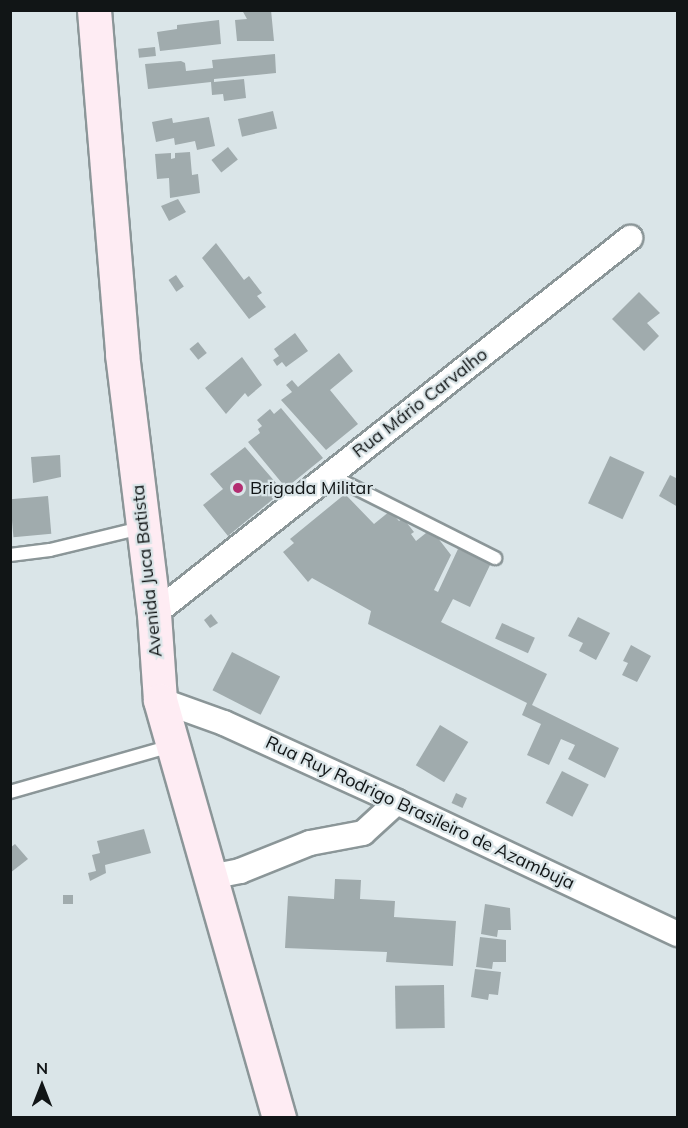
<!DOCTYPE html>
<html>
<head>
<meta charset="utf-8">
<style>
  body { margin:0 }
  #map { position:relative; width:688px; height:1128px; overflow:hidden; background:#dae5e8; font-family:Mulish,sans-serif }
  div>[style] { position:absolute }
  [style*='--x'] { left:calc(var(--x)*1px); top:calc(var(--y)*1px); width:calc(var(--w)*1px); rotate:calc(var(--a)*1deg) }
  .building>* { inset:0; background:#a0abad; transform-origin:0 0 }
  .roads { filter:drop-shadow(2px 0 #8b9698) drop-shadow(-2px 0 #8b9698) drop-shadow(0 2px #8b9698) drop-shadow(0 -2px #8b9698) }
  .lane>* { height:12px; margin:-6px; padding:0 6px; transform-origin:6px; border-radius:6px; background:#fff }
  .street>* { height:24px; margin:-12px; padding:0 12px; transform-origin:12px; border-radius:12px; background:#fff }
  .secondary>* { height:33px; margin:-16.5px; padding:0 16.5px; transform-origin:16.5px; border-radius:16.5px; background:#feecf3 }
  .dots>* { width:16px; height:16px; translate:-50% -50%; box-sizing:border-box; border:3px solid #dae5e8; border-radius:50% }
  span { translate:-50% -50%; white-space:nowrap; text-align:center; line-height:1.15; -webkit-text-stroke:4.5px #dae5e8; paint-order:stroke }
  .street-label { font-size:18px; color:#111516 }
  .poi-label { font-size:18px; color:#111516 }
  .left { translate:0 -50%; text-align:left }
  .frame { position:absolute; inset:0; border:12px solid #111516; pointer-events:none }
  .north { position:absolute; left:12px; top:1056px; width:60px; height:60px; -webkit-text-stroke:4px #dae5e8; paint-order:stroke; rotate:0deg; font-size:16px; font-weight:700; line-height:24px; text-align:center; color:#111516 }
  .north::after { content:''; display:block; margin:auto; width:21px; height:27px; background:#111516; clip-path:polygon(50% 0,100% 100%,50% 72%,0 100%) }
</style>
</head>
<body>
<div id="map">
  <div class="building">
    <i style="clip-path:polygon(242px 10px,271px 10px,274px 41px,237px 41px,235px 20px,247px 19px)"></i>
    <i style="clip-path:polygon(219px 20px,221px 44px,160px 51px,157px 32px,177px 29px,177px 25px)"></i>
    <i style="left:155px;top:47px;width:9px;height:17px;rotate:84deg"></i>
    <i style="clip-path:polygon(275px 54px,276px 73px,214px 79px,214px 82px,244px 79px,246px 98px,224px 101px,223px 94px,212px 95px,211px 82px,148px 89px,145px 64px,181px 61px,185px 63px,186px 71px,213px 68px,212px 60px)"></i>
    <i style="left:273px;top:111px;width:18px;height:36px;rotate:77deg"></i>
    <i style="clip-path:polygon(209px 117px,215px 146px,197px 150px,195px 141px,175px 145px,174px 138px,156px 142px,152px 122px,172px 118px,173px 123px)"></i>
    <i style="left:228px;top:147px;width:16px;height:21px;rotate:52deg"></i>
    <i style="clip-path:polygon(190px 152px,192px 175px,198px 174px,200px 193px,170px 198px,169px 178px,157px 179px,155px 154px,171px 153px,171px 159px,175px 158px,175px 153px)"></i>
    <i style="clip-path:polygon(178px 199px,186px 212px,169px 221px,161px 206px)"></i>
    <i style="clip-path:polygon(216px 243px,244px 280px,249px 276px,262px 293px,257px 296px,266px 307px,249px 319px,202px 258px)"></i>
    <i style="left:176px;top:275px;width:14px;height:9px;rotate:56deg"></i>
    <i style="clip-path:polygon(639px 292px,660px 313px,647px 323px,659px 336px,644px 351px,612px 319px)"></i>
    <i style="clip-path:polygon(295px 333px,308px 351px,286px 367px,282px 362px,277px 366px,273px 360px,279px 356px,274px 349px)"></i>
    <i style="left:198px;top:342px;width:14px;height:11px;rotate:51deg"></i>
    <i style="clip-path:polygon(339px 353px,353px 371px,330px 390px,358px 424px,326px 450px,281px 400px,292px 392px,286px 385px,292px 380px,298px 387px)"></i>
    <i style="clip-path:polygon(242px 357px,262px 385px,248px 397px,245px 393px,226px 414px,205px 388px)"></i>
    <i style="clip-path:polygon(281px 408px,323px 458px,286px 488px,248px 442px,260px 433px,258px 429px,262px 426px,257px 420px,270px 409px,274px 414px)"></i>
    <i style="clip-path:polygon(245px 447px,283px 491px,228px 536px,203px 505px,223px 489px,210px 474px)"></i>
    <i style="clip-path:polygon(60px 455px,61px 477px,33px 483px,31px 457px)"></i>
    <i style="left:610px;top:456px;width:38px;height:52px;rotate:25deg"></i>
    <i style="clip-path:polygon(670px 475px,678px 479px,678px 507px,659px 496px)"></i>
    <i style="clip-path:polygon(345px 494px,374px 524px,390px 511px,399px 521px,403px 518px,414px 532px,411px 534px,416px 541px,431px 529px,451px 555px,434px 590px,438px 592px,458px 549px,491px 563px,470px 607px,453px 599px,441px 622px,547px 674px,532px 705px,619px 748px,605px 778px,568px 759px,575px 745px,561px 739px,549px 765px,527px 755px,541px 724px,522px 715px,527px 703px,368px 624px,371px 611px,312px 578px,308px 582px,283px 552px,294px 543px,290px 539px)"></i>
    <i style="left:48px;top:496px;width:38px;height:38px;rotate:85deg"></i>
    <i style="clip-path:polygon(211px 614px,218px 623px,210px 628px,204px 620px)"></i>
    <i style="clip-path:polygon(578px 617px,610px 633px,596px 660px,579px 651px,583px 643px,568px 636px)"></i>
    <i style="left:502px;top:623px;width:36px;height:17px;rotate:24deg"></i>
    <i style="clip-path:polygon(631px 645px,651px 656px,637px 682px,622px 675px,628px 663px,623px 661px)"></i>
    <i style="left:232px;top:652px;width:54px;height:43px;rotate:27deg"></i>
    <i style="left:440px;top:725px;width:33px;height:47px;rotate:31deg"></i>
    <i style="left:562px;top:771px;width:30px;height:36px;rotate:27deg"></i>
    <i style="left:456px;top:793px;width:12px;height:11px;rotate:24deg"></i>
    <i style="clip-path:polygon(144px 829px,151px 853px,105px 865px,106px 873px,90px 881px,88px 873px,96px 871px,92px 855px,100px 853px,97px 841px)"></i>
    <i style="clip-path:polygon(15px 844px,28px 859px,10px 873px,10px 848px)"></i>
    <i style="clip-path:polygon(335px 879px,361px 880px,360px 899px,395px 901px,394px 917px,456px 921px,453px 966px,386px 962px,387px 952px,285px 948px,288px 896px,334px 899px)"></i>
    <i style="left:63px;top:895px;width:10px;height:9px"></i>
    <i style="clip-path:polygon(485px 904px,510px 908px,511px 930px,498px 930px,497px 937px,481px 934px)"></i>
    <i style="clip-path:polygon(480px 937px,506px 940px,506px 962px,493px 962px,492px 969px,476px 967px)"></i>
    <i style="clip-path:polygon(475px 969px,501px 972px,498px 995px,489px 994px,488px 1000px,471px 997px)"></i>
    <i style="left:444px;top:985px;width:43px;height:49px;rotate:89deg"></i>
  </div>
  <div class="roads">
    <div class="lane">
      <i style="--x:330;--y:475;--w:185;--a:26.7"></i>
      <i style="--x:10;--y:555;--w:40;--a:-7.1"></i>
      <i style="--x:50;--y:550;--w:94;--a:-13.6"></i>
      <i style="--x:10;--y:792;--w:168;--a:-15.9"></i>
    </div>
    <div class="street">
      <i style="--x:154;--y:614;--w:607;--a:-38.31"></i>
      <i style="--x:160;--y:700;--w:68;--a:19.8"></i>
      <i style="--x:224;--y:723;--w:190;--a:24.5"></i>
      <i style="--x:397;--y:802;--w:310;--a:25.2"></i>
      <i style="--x:210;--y:877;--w:31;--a:-11"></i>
      <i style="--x:240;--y:871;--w:75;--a:-21.8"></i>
      <i style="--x:310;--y:843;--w:54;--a:-10.7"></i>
      <i style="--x:363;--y:833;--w:46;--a:-42.4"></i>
    </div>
    <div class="secondary">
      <i style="--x:94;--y:10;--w:345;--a:85.3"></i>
      <i style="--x:122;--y:354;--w:262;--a:83"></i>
      <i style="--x:154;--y:614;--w:86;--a:86"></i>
      <i style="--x:160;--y:700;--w:435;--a:74.1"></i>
    </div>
  </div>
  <div class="dots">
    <i style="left:238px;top:488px;background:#b32d71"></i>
  </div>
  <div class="street-label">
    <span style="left:420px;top:403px;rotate:-38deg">Rua Mário Carvalho</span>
    <span style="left:147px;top:571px;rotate:-96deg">Avenida Juca Batista</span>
    <span style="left:420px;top:813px;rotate:25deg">Rua Ruy Rodrigo Brasileiro de Azambuja</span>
  </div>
  <div class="poi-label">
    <span class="left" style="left:250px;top:488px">Brigada Militar</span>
  </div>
  <div class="frame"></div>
  <div class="north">N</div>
</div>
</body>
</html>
